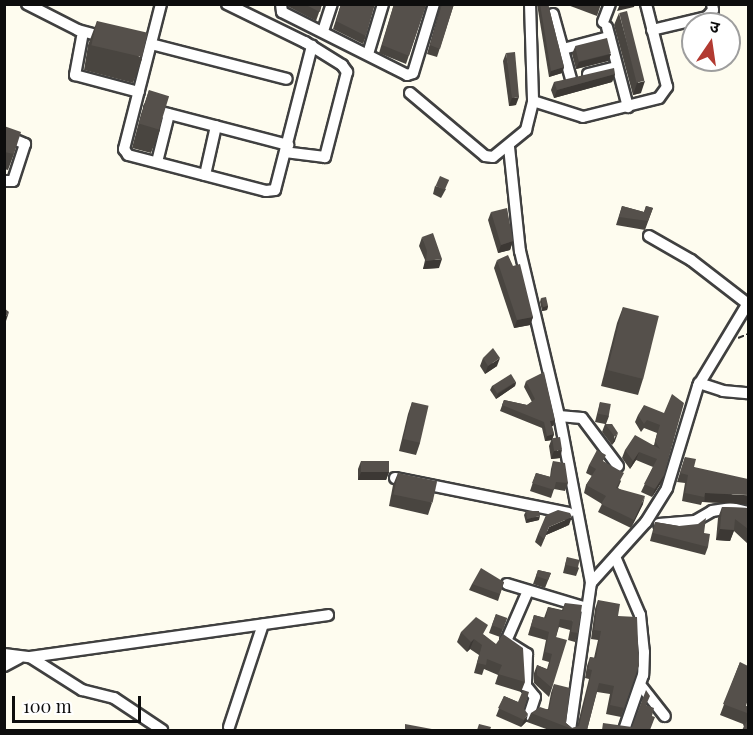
<!DOCTYPE html>
<html>
<head>
<meta charset="utf-8">
<style>
  body { margin:0 }
  #map { position:relative; width:753px; height:735px; overflow:hidden; background:#fefcef; font-family:"Playfair Display","Noto Sans Devanagari",serif }
  div>[style] { position:absolute }
  [style*='--x'] { left:calc(var(--x)*1px); top:calc(var(--y)*1px); width:calc(var(--w)*1px); rotate:calc(var(--a)*1deg) }
  .path>* { height:1.5px; margin-top:-0.75px; transform-origin:0; background:repeating-linear-gradient(90deg,#2f2f2f 0 6px,transparent 0 9px) }
  .roads { filter:drop-shadow(2px 0 #404040) drop-shadow(-2px 0 #404040) drop-shadow(0 2px #404040) drop-shadow(0 -2px #404040) }
  .minor>* { height:10px; margin:-5px; padding:0 5px; transform-origin:5px; border-radius:5px; background:#fff }
  .wall>* { inset:0; background:#494540 }
  .shaded-wall>* { inset:0; background:#3c3834; transform-origin:0 0 }
  .building>* { inset:0; background:#55504b; transform-origin:0 0 }
  span { translate:-50% -50%; white-space:nowrap; text-align:center; line-height:1.15; -webkit-text-stroke:6px #fff; paint-order:stroke }
  .frame { position:absolute; inset:0; border:6px solid #0d0d0d; pointer-events:none }
  .north { position:absolute; left:681px; top:12px; width:60px; height:60px; box-sizing:border-box; background:#fff; border:2px solid #9e9e9e; border-radius:50%; rotate:13deg; font-size:16px; font-weight:700; line-height:24px; text-align:center; color:#0d0d0d }
  .north::after { content:''; display:block; margin:auto; width:21px; height:27px; background:#b23a31; clip-path:polygon(50% 0,100% 100%,50% 72%,0 100%) }
  .scale { position:absolute; left:12px; top:696px; width:129px; height:27px; box-sizing:border-box; border:3px solid #0d0d0d; border-top:0; padding-left:8px; font-size:18px; line-height:21px; white-space:nowrap; color:#0d0d0d; -webkit-text-stroke:4px #fff; paint-order:stroke }
</style>
</head>
<body>
<div id="map">
  <div class="path">
    <i style="--x:738;--y:338;--w:11;--a:-22"></i>
  </div>
  <div class="roads">
    <div class="minor">
      <i style="--x:27;--y:4;--w:57;--a:27"></i>
      <i style="--x:78;--y:30;--w:27;--a:15"></i>
      <i style="--x:161;--y:4;--w:150;--a:104.3"></i>
      <i style="--x:124;--y:149;--w:7;--a:56"></i>
      <i style="--x:128;--y:155;--w:143;--a:14.6"></i>
      <i style="--x:266;--y:191;--w:9;--a:-6"></i>
      <i style="--x:275;--y:190;--w:149;--a:-75.6"></i>
      <i style="--x:227;--y:4;--w:87;--a:26"></i>
      <i style="--x:305;--y:42;--w:44;--a:31.9"></i>
      <i style="--x:342;--y:65;--w:9;--a:54"></i>
      <i style="--x:347;--y:72;--w:88;--a:104.5"></i>
      <i style="--x:325;--y:157;--w:38;--a:-173"></i>
      <i style="--x:281;--y:4;--w:8;--a:83"></i>
      <i style="--x:282;--y:12;--w:140;--a:26.7"></i>
      <i style="--x:407;--y:75;--w:6;--a:-18"></i>
      <i style="--x:413;--y:73;--w:72;--a:-73.1"></i>
      <i style="--x:530;--y:4;--w:97;--a:88.2"></i>
      <i style="--x:553;--y:14;--w:67;--a:74.5"></i>
      <i style="--x:603;--y:22;--w:19;--a:-69"></i>
      <i style="--x:607;--y:27;--w:83;--a:75.3"></i>
      <i style="--x:652;--y:30;--w:57;--a:-13.3"></i>
      <i style="--x:707;--y:17;--w:9;--a:-49"></i>
      <i style="--x:713;--y:10;--w:6;--a:-99"></i>
      <i style="--x:323;--y:31;--w:28;--a:-72"></i>
      <i style="--x:83;--y:32;--w:44;--a:100.5"></i>
      <i style="--x:75;--y:75;--w:66;--a:14.9"></i>
      <i style="--x:151;--y:44;--w:140;--a:14.4"></i>
      <i style="--x:563;--y:49;--w:48;--a:-14.6"></i>
      <i style="--x:368;--y:54;--w:52;--a:-73.3"></i>
      <i style="--x:588;--y:74;--w:30;--a:-14"></i>
      <i style="--x:410;--y:93;--w:98;--a:40"></i>
      <i style="--x:485;--y:156;--w:8;--a:7"></i>
      <i style="--x:493;--y:157;--w:43;--a:-39.3"></i>
      <i style="--x:526;--y:130;--w:30;--a:-76"></i>
      <i style="--x:533;--y:101;--w:52;--a:17.7"></i>
      <i style="--x:583;--y:117;--w:78;--a:-14"></i>
      <i style="--x:659;--y:98;--w:14;--a:-54"></i>
      <i style="--x:667;--y:87;--w:86;--a:-104.2"></i>
      <i style="--x:150;--y:109;--w:143;--a:14.6"></i>
      <i style="--x:4;--y:135;--w:23;--a:23"></i>
      <i style="--x:25;--y:144;--w:39;--a:108"></i>
      <i style="--x:13;--y:181;--w:9;--a:180"></i>
      <i style="--x:509;--y:147;--w:105;--a:84"></i>
      <i style="--x:520;--y:251;--w:174;--a:76.7"></i>
      <i style="--x:560;--y:420;--w:166;--a:79.2"></i>
      <i style="--x:157;--y:162;--w:49;--a:-76"></i>
      <i style="--x:205;--y:175;--w:50;--a:-77.3"></i>
      <i style="--x:649;--y:236;--w:48;--a:29.7"></i>
      <i style="--x:691;--y:260;--w:72;--a:37.7"></i>
      <i style="--x:699;--y:383;--w:25;--a:18"></i>
      <i style="--x:723;--y:391;--w:25;--a:5"></i>
      <i style="--x:559;--y:416;--w:23;--a:5"></i>
      <i style="--x:582;--y:418;--w:60;--a:53.1"></i>
      <i style="--x:395;--y:478;--w:177;--a:11.4"></i>
      <i style="--x:659;--y:524;--w:36;--a:-5"></i>
      <i style="--x:695;--y:521;--w:20;--a:-30"></i>
      <i style="--x:712;--y:511;--w:20;--a:-9"></i>
      <i style="--x:732;--y:508;--w:16;--a:14"></i>
      <i style="--x:616;--y:559;--w:61;--a:66.8"></i>
      <i style="--x:640;--y:615;--w:37;--a:84"></i>
      <i style="--x:644;--y:652;--w:23;--a:92"></i>
      <i style="--x:643;--y:675;--w:58;--a:109.1"></i>
      <i style="--x:507;--y:584;--w:79;--a:16.8"></i>
      <i style="--x:527;--y:593;--w:52;--a:113.6"></i>
      <i style="--x:506;--y:641;--w:25;--a:32"></i>
      <i style="--x:527;--y:654;--w:32;--a:92"></i>
      <i style="--x:526;--y:686;--w:14;--a:51"></i>
      <i style="--x:535;--y:697;--w:19;--a:108"></i>
      <i style="--x:4;--y:654;--w:26;--a:7"></i>
      <i style="--x:30;--y:657;--w:301;--a:-8"></i>
      <i style="--x:30;--y:657;--w:62;--a:32.4"></i>
      <i style="--x:82;--y:690;--w:33;--a:14"></i>
      <i style="--x:114;--y:698;--w:58;--a:33.7"></i>
      <i style="--x:4;--y:666;--w:17;--a:-28"></i>
      <i style="--x:642;--y:687;--w:37;--a:52"></i>
      <i style="--x:229;--y:727;--w:108;--a:-71.7"></i>
      <i style="--x:570;--y:730;--w:148;--a:-81.9"></i>
      <i style="--x:591;--y:583;--w:82;--a:-48"></i>
      <i style="--x:646;--y:522;--w:40;--a:-58"></i>
      <i style="--x:667;--y:488;--w:107;--a:-73.1"></i>
      <i style="--x:698;--y:386;--w:97;--a:-58.9"></i>
    </div>
  </div>
  <div class="wall">
    <i style="clip-path:polygon(288px 4px,322px 4px,316px 21px,289px 7px)"></i>
    <i style="clip-path:polygon(341px 4px,366px 36px,363px 44px,333px 29px)"></i>
    <i style="clip-path:polygon(394px 4px,426px 5px,406px 64px,379px 53px)"></i>
    <i style="clip-path:polygon(441px 4px,454px 4px,437px 57px,427px 54px)"></i>
    <i style="clip-path:polygon(537px 4px,548px 4px,564px 67px,562px 73px,549px 77px)"></i>
    <i style="clip-path:polygon(565px 4px,601px 4px,597px 16px)"></i>
    <i style="clip-path:polygon(619px 13px,641px 93px,633px 95px,614px 25px)"></i>
    <i style="clip-path:polygon(97px 21px,142px 59px,133px 83px,84px 70px,88px 45px)"></i>
    <i style="clip-path:polygon(575px 47px,611px 54px,608px 61px,576px 69px,572px 54px)"></i>
    <i style="clip-path:polygon(506px 53px,516px 105px,509px 106px,503px 61px)"></i>
    <i style="clip-path:polygon(615px 74px,612px 82px,554px 98px,551px 90px,554px 82px)"></i>
    <i style="clip-path:polygon(149px 90px,160px 130px,151px 153px,132px 148px,141px 114px)"></i>
    <i style="clip-path:polygon(4px 126px,14px 154px,8px 170px,4px 169px)"></i>
    <i style="clip-path:polygon(435px 186px,446px 189px,441px 198px,433px 194px)"></i>
    <i style="clip-path:polygon(622px 206px,644px 212px,646px 206px,653px 208px,645px 230px,616px 225px)"></i>
    <i style="clip-path:polygon(491px 212px,513px 241px,510px 250px,498px 253px,488px 220px)"></i>
    <i style="clip-path:polygon(422px 237px,439px 268px,423px 269px,425px 260px,419px 246px)"></i>
    <i style="clip-path:polygon(497px 260px,533px 317px,530px 325px,514px 328px,494px 268px)"></i>
    <i style="clip-path:polygon(541px 298px,548px 306px,547px 310px,542px 311px,540px 302px)"></i>
    <i style="clip-path:polygon(623px 307px,643px 379px,638px 395px,601px 386px,617px 323px)"></i>
    <i style="clip-path:polygon(483px 358px,497px 366px,485px 374px,480px 366px)"></i>
    <i style="clip-path:polygon(526px 381px,555px 420px,553px 426px,552px 426px,554px 434px,552px 440px,545px 441px,542px 428px,500px 411px,504px 400px,527px 405px,532px 402px,524px 387px)"></i>
    <i style="clip-path:polygon(516px 382px,515px 386px,496px 399px,490px 390px,492px 386px)"></i>
    <i style="clip-path:polygon(412px 402px,420px 443px,416px 455px,399px 451px,408px 414px)"></i>
    <i style="clip-path:polygon(600px 402px,609px 416px,606px 424px,612px 424px,615px 441px,612px 445px,602px 432px,605px 424px,595px 422px)"></i>
    <i style="clip-path:polygon(664px 413px,664px 475px,661px 483px,652px 497px,641px 492px,653px 467px,636px 460px,630px 469px,622px 458px,625px 450px,654px 445px,657px 433px,644px 428px,641px 432px,635px 422px,638px 415px)"></i>
    <i style="clip-path:polygon(552px 438px,560px 458px,551px 459px,549px 446px)"></i>
    <i style="clip-path:polygon(685px 457px,694px 467px,745px 504px,702px 502px,701px 505px,682px 501px,685px 483px,677px 482px)"></i>
    <i style="clip-path:polygon(361px 461px,389px 472px,386px 480px,358px 480px,358px 469px)"></i>
    <i style="clip-path:polygon(553px 461px,568px 483px,565px 491px,554px 489px,551px 498px,530px 491px,536px 473px,550px 477px,551px 469px)"></i>
    <i style="clip-path:polygon(604px 462px,621px 481px,618px 488px,643px 504px,631px 528px,598px 512px,602px 504px,584px 493px,586px 485px,592px 476px,586px 473px,589px 465px)"></i>
    <i style="clip-path:polygon(398px 473px,432px 503px,428px 515px,389px 506px,393px 485px)"></i>
    <i style="clip-path:polygon(722px 507px,748px 508px,748px 544px,734px 531px,730px 541px,716px 540px,718px 518px)"></i>
    <i style="clip-path:polygon(526px 511px,539px 520px,526px 523px,524px 515px)"></i>
    <i style="clip-path:polygon(655px 522px,679px 526px,704px 533px,708px 547px,705px 555px,650px 541px)"></i>
    <i style="clip-path:polygon(569px 525px,546px 535px,541px 547px,535px 542px,538px 534px)"></i>
    <i style="clip-path:polygon(567px 557px,579px 568px,576px 576px,563px 573px)"></i>
    <i style="clip-path:polygon(538px 570px,551px 573px,545px 588px,533px 584px)"></i>
    <i style="clip-path:polygon(504px 582px,498px 601px,469px 590px,472px 584px)"></i>
    <i style="clip-path:polygon(598px 600px,618px 616px,639px 665px,621px 717px,606px 714px,610px 694px,597px 692px,587px 730px,549px 730px,527px 722px,531px 713px,548px 709px,551px 693px,554px 684px,566px 723px,572px 728px,577px 727px,589px 679px,585px 678px,587px 666px,590px 657px,594px 658px,598px 640px,591px 639px,595px 609px)"></i>
    <i style="clip-path:polygon(565px 603px,578px 633px,575px 642px,568px 640px,570px 630px,559px 627px,556px 637px,552px 688px,549px 697px,534px 683px,534px 673px,537px 665px,547px 669px,549px 662px,542px 660px,546px 640px,528px 635px,534px 615px,544px 618px,548px 607px,562px 610px)"></i>
    <i style="clip-path:polygon(496px 614px,504px 626px,500px 637px,489px 633px)"></i>
    <i style="clip-path:polygon(461px 632px,484px 635px,525px 682px,521px 692px,495px 684px,498px 675px,484px 669px,482px 675px,474px 673px,479px 655px,470px 649px,467px 652px,457px 642px)"></i>
    <i style="clip-path:polygon(740px 662px,746px 706px,748px 707px,748px 730px,744px 727px,743px 724px,720px 715px)"></i>
    <i style="clip-path:polygon(504px 696px,518px 702px,524px 709px,526px 722px,521px 727px,496px 716px)"></i>
  </div>
  <div class="shaded-wall">
    <i style="clip-path:polygon(620px 4px,635px 4px,634px 7px,617px 11px)"></i>
    <i style="clip-path:polygon(611px 54px,608px 61px,576px 69px,579px 62px)"></i>
    <i style="clip-path:polygon(564px 67px,562px 73px,549px 77px,551px 71px)"></i>
    <i style="clip-path:polygon(615px 74px,612px 82px,554px 98px,557px 90px)"></i>
    <i style="clip-path:polygon(645px 81px,641px 93px,633px 95px,637px 83px)"></i>
    <i style="clip-path:polygon(519px 97px,516px 105px,509px 106px,512px 98px)"></i>
    <i style="clip-path:polygon(513px 241px,510px 250px,498px 253px,501px 245px)"></i>
    <i style="clip-path:polygon(442px 259px,439px 268px,423px 269px,426px 261px)"></i>
    <i style="clip-path:polygon(548px 306px,547px 310px,542px 311px,543px 307px)"></i>
    <i style="clip-path:polygon(9px 312px,5px 324px,4px 325px,4px 319px)"></i>
    <i style="clip-path:polygon(533px 317px,530px 325px,514px 328px,517px 320px)"></i>
    <i style="clip-path:polygon(500px 358px,497px 366px,485px 374px,488px 366px)"></i>
    <i style="clip-path:polygon(516px 382px,515px 386px,496px 399px,498px 394px)"></i>
    <i style="clip-path:polygon(555px 420px,553px 426px,548px 427px,550px 421px)"></i>
    <i style="clip-path:polygon(618px 433px,615px 441px,612px 445px,615px 437px)"></i>
    <i style="clip-path:polygon(554px 434px,552px 440px,545px 441px,547px 436px)"></i>
    <i style="clip-path:polygon(562px 450px,560px 458px,551px 459px,554px 451px)"></i>
    <i style="clip-path:polygon(639px 452px,636px 460px,630px 469px,633px 461px)"></i>
    <i style="clip-path:polygon(361px 472px,389px 472px,386px 480px,358px 480px)"></i>
    <i style="clip-path:polygon(664px 475px,661px 483px,652px 497px,655px 489px)"></i>
    <i style="left:705px;top:493px;width:43px;height:9px;rotate:3deg"></i>
    <i style="clip-path:polygon(645px 496px,643px 504px,631px 528px,634px 520px)"></i>
    <i style="clip-path:polygon(540px 516px,539px 520px,526px 523px,527px 519px)"></i>
    <i style="clip-path:polygon(572px 517px,569px 525px,546px 535px,541px 547px,549px 527px)"></i>
    <i style="clip-path:polygon(720px 529px,734px 530px,730px 541px,716px 540px)"></i>
    <i style="clip-path:polygon(474px 639px,470px 649px,467px 652px,471px 642px)"></i>
    <i style="clip-path:polygon(528px 714px,526px 722px,521px 727px,524px 720px)"></i>
  </div>
  <div class="building">
    <i style="clip-path:polygon(304px 4px,322px 4px,320px 12px)"></i>
    <i style="clip-path:polygon(341px 4px,375px 4px,366px 36px,336px 21px)"></i>
    <i style="clip-path:polygon(394px 4px,426px 5px,409px 56px,382px 45px)"></i>
    <i style="clip-path:polygon(442px 4px,454px 4px,440px 49px,430px 45px)"></i>
    <i style="clip-path:polygon(540px 4px,548px 4px,564px 67px,551px 71px)"></i>
    <i style="left:627px;top:11px;width:72px;height:8px;rotate:76deg"></i>
    <i style="left:97px;top:21px;width:52px;height:25px;rotate:13deg"></i>
    <i style="left:607px;top:38px;width:16px;height:33px;rotate:76deg"></i>
    <i style="clip-path:polygon(515px 52px,519px 97px,512px 98px,506px 53px)"></i>
    <i style="clip-path:polygon(614px 68px,615px 74px,557px 90px,554px 82px)"></i>
    <i style="left:149px;top:90px;width:21px;height:35px;rotate:17deg"></i>
    <i style="clip-path:polygon(4px 126px,21px 132px,14px 154px,4px 152px)"></i>
    <i style="left:440px;top:176px;width:10px;height:11px;rotate:24deg"></i>
    <i style="clip-path:polygon(622px 206px,644px 212px,646px 206px,653px 208px,648px 221px,619px 217px)"></i>
    <i style="clip-path:polygon(507px 208px,513px 241px,501px 245px,491px 212px)"></i>
    <i style="clip-path:polygon(433px 233px,442px 259px,426px 261px,427px 251px,422px 237px)"></i>
    <i style="clip-path:polygon(508px 255px,513px 266px,520px 264px,533px 317px,517px 320px,497px 260px)"></i>
    <i style="left:546px;top:297px;width:9px;height:5px;rotate:77deg"></i>
    <i style="left:623px;top:307px;width:37px;height:65px;rotate:14deg"></i>
    <i style="clip-path:polygon(4px 308px,9px 312px,4px 319px)"></i>
    <i style="clip-path:polygon(493px 348px,500px 358px,488px 366px,483px 358px)"></i>
    <i style="clip-path:polygon(544px 372px,555px 420px,550px 421px,554px 434px,547px 436px,544px 422px,502px 405px,504px 400px,527px 405px,535px 399px,526px 381px)"></i>
    <i style="left:511px;top:374px;width:9px;height:22px;rotate:58deg"></i>
    <i style="clip-path:polygon(672px 394px,684px 403px,664px 475px,655px 489px,644px 484px,657px 459px,639px 452px,633px 461px,625px 450px,635px 435px,660px 449px,655px 441px,660px 425px,647px 420px,644px 424px,638px 415px,644px 405px,664px 413px)"></i>
    <i style="left:412px;top:402px;width:17px;height:38px;rotate:13deg"></i>
    <i style="left:600px;top:402px;width:11px;height:12px;rotate:10deg"></i>
    <i style="clip-path:polygon(605px 424px,612px 424px,618px 433px,615px 437px)"></i>
    <i style="left:560px;top:437px;width:13px;height:8px;rotate:81deg"></i>
    <i style="clip-path:polygon(597px 450px,606px 455px,603px 461px,624px 473px,616px 488px,645px 496px,634px 520px,601px 504px,606px 496px,586px 485px,596px 469px,589px 465px)"></i>
    <i style="clip-path:polygon(685px 457px,696px 459px,694px 467px,748px 479px,748px 495px,705px 493px,704px 497px,685px 493px,688px 475px,680px 473px)"></i>
    <i style="left:361px;top:461px;width:28px;height:11px"></i>
    <i style="clip-path:polygon(553px 461px,565px 463px,568px 483px,556px 482px,554px 490px,532px 483px,536px 473px,551px 477px)"></i>
    <i style="left:398px;top:473px;width:40px;height:22px;rotate:12deg"></i>
    <i style="clip-path:polygon(722px 507px,748px 508px,748px 529px,735px 519px,734px 530px,720px 529px)"></i>
    <i style="clip-path:polygon(558px 510px,570px 513px,572px 517px,549px 527px,544px 539px,538px 534px,546px 515px)"></i>
    <i style="clip-path:polygon(526px 511px,539px 511px,540px 516px,527px 519px)"></i>
    <i style="clip-path:polygon(706px 518px,704px 533px,710px 534px,708px 547px,653px 533px,655px 522px,679px 526px,698px 524px)"></i>
    <i style="left:567px;top:557px;width:13px;height:8px;rotate:13deg"></i>
    <i style="clip-path:polygon(481px 568px,504px 582px,500px 594px,472px 584px)"></i>
    <i style="clip-path:polygon(538px 570px,551px 573px,548px 580px,536px 576px)"></i>
    <i style="clip-path:polygon(598px 600px,620px 604px,618px 616px,637px 617px,639px 665px,624px 708px,610px 705px,614px 686px,599px 683px,587px 730px,572px 730px,572px 729px,531px 713px,540px 707px,549px 710px,554px 684px,570px 688px,566px 723px,572px 728px,579px 726px,592px 670px,588px 669px,590px 657px,596px 658px,601px 631px,594px 630px)"></i>
    <i style="clip-path:polygon(565px 603px,582px 605px,578px 633px,571px 632px,573px 621px,560px 619px,556px 637px,567px 640px,552px 688px,537px 675px,537px 665px,548px 670px,552px 654px,545px 652px,549px 632px,531px 626px,534px 615px,546px 618px,548px 607px,563px 611px)"></i>
    <i style="left:496px;top:614px;width:12px;height:12px;rotate:20deg"></i>
    <i style="clip-path:polygon(476px 617px,488px 625px,483px 634px,496px 644px,503px 634px,523px 648px,525px 682px,498px 674px,502px 665px,487px 659px,486px 665px,477px 663px,482px 645px,474px 639px,471px 642px,461px 632px)"></i>
    <i style="clip-path:polygon(740px 662px,748px 666px,748px 699px,746px 706px,748px 707px,748px 717px,747px 713px,723px 704px)"></i>
    <i style="clip-path:polygon(523px 690px,529px 692px,524px 709px,528px 714px,524px 720px,498px 708px,504px 696px,518px 702px)"></i>
    <i style="clip-path:polygon(646px 690px,650px 696px,646px 705px,654px 708px,652px 716px,655px 717px,650px 730px,602px 730px,603px 723px,632px 727px)"></i>
    <i style="clip-path:polygon(748px 719px,748px 730px,742px 730px)"></i>
    <i style="clip-path:polygon(405px 724px,437px 730px,405px 730px)"></i>
    <i style="clip-path:polygon(479px 724px,491px 727px,490px 730px,477px 730px)"></i>
  </div>
  <div class="frame"></div>
  <div class="north">उ</div>
  <div class="scale">100 m</div>
</div>
</body>
</html>
